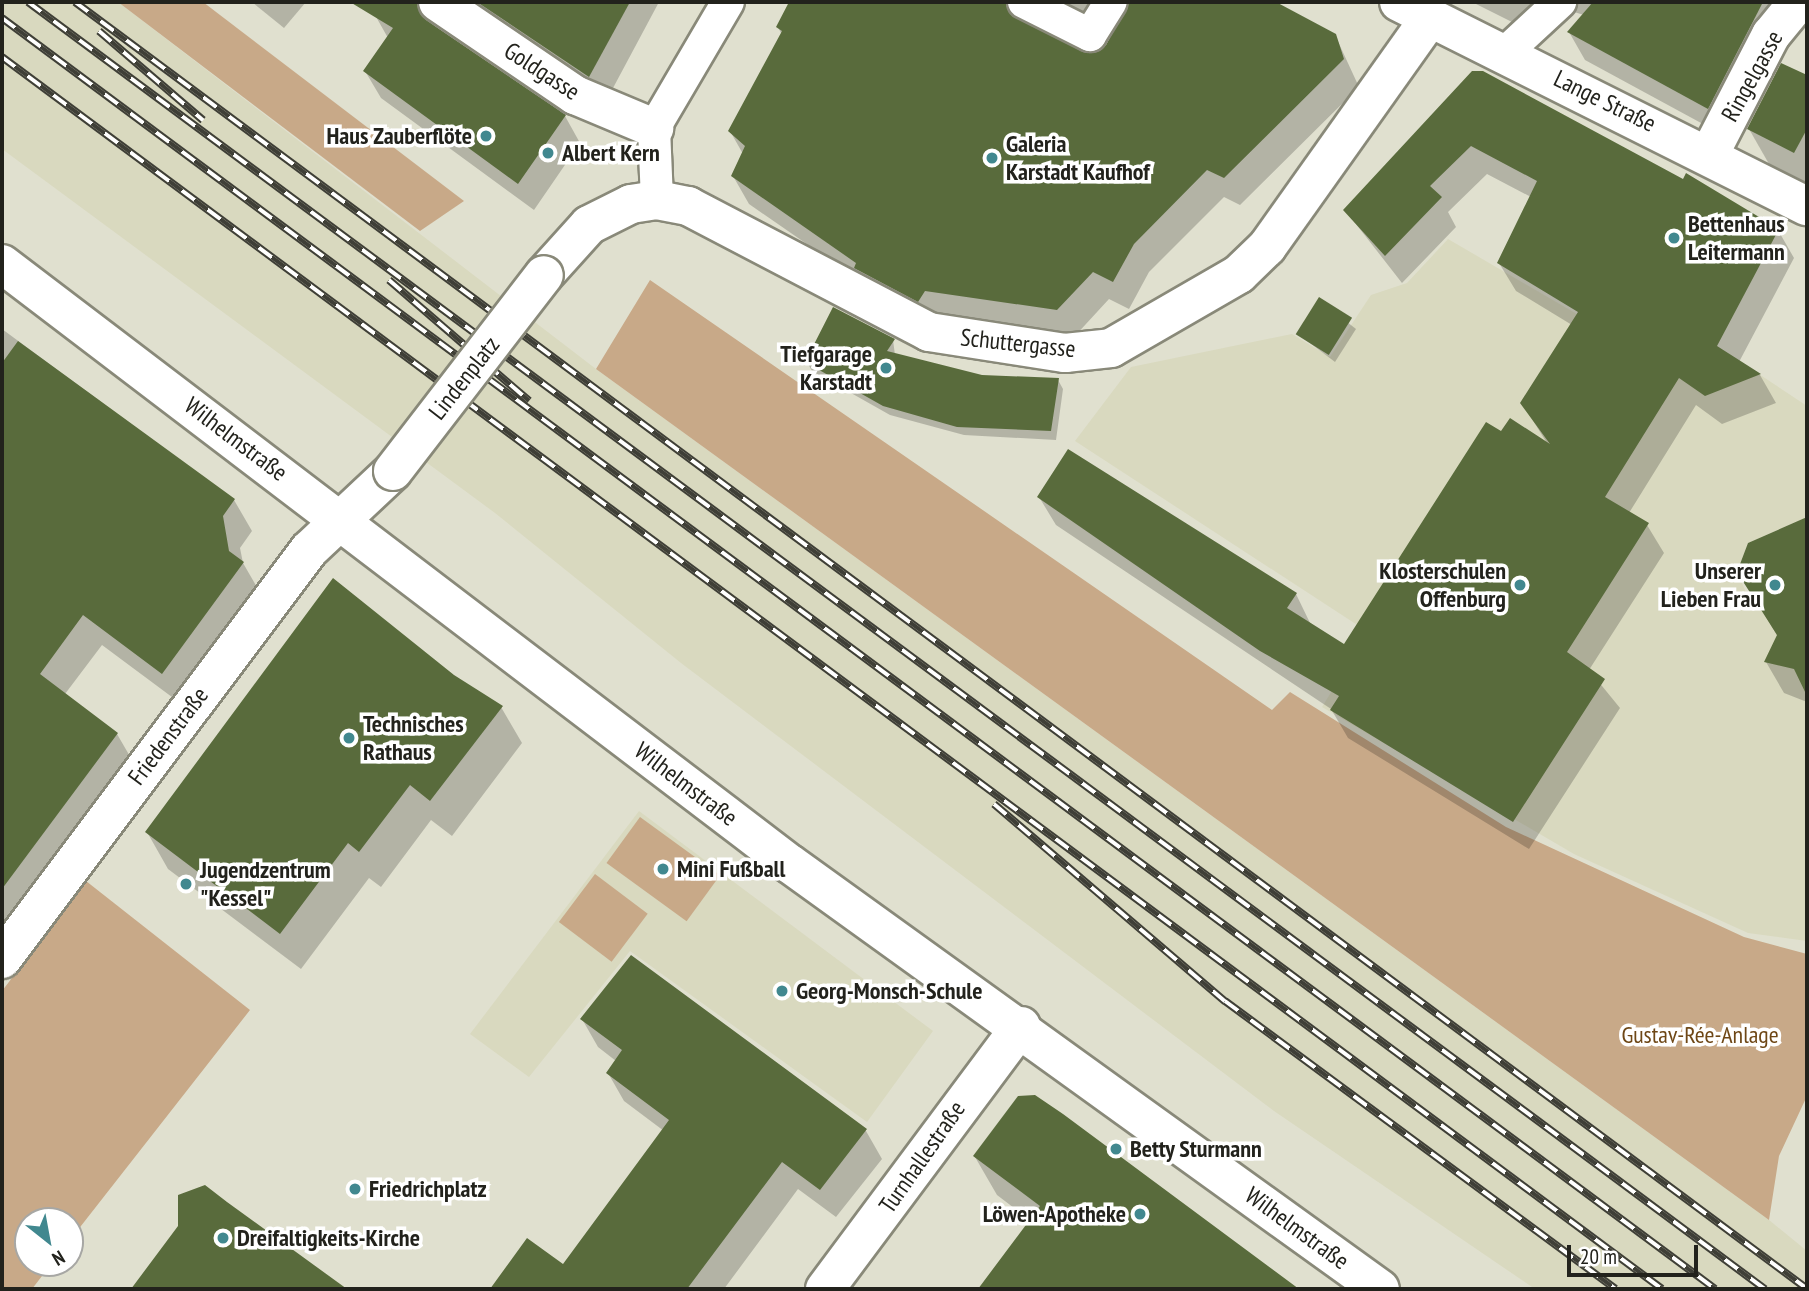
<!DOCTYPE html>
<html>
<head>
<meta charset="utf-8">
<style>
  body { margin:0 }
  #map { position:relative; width:1809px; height:1291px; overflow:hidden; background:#e0e0cf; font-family:"PT Sans Narrow",sans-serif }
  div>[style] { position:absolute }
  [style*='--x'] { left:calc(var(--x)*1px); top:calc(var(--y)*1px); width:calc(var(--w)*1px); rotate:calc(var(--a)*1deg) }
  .built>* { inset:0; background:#d9d9bf }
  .green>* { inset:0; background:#c8a988; transform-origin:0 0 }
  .shadow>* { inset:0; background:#0003 }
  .building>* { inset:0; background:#596b3c; transform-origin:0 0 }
  .roads { filter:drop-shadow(2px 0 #898979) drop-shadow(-2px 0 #898979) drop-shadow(0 2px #898979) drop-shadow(0 -2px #898979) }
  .pedestrian>* { height:32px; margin:-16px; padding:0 16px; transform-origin:16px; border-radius:16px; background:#fff }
  .minor>* { height:38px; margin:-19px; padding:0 19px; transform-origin:19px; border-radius:19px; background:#fff }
  .tertiary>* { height:38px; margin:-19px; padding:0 19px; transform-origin:19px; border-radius:19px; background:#fff }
  .rail>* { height:8px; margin-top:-4px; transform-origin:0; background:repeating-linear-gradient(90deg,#fff 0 16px,#3f3f37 0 32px); box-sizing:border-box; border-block:2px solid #3f3f37 }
  .bridges { filter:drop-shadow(2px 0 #898979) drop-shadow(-2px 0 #898979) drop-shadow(0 2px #898979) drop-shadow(0 -2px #898979) }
  .minor-bridge>* { height:38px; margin:-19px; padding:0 19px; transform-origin:19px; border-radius:19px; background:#fff }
  .dots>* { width:19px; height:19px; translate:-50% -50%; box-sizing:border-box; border:4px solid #fff; border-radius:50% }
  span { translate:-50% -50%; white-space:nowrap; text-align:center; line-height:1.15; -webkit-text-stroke:7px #fff; paint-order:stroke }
  .street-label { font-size:24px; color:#22221c }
  .poi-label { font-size:24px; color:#22221c; font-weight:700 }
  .right { translate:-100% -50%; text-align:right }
  .left { translate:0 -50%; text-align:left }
  .park-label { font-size:24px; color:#6e4716 }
  .frame { position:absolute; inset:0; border:4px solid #22221c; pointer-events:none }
  .north { position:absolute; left:14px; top:1207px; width:70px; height:70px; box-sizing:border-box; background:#fff; border:2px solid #a7a7a4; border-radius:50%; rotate:149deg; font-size:19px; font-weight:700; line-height:28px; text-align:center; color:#22221c }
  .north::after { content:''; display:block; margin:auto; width:24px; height:32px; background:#41888f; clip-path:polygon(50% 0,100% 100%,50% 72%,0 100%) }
  .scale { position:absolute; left:1567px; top:1245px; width:131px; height:32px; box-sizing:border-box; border:4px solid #22221c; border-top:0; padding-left:9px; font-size:21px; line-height:24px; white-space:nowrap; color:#22221c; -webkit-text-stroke:5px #fff; paint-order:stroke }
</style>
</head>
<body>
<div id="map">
  <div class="built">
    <i style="clip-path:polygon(2px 2px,118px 2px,596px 369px,1769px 1220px,1807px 1251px,1807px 1289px,1535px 1289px,1274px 1111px,681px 663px,495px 513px,2px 149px)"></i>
    <i style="clip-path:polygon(1448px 239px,1606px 331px,1706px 339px,1807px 406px,1807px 517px,1748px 543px,1737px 572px,1749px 599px,1771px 606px,1775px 632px,1807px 618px,1807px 941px,1748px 933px,1574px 854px,1322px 707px,1368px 632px,1075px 441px,1131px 367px,1292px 334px,1330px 357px,1371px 295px,1407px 283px)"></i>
    <i style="clip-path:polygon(639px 811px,933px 1031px,867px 1122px,630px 951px,529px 1077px,470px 1034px)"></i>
  </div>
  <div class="green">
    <i style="clip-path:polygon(118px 2px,203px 2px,464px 201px,420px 231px)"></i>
    <i style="clip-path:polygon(650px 280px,1272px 710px,1290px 692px,1506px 827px,1744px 937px,1807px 954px,1807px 1096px,1779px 1156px,1769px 1220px,596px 369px)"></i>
    <i style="left:640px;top:817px;width:99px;height:57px;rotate:36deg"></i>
    <i style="left:595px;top:874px;width:66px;height:60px;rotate:37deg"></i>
    <i style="clip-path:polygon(86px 881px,250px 1010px,70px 1240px,70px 1221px,28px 1221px,28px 1263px,52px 1263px,32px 1289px,2px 1289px,2px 991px)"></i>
  </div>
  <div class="shadow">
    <i style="clip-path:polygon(252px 2px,306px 2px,284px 28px)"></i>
    <i style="clip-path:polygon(354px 2px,659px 2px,605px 103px,434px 18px,434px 27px,565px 116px,580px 143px,534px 210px,381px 98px,365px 71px,388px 38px,375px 15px)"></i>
    <i style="clip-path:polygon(evenodd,791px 2px,1272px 2px,1335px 35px,1359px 87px,1240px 205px,1224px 197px,1149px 272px,1129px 309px,1109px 299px,1074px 337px,941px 319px,866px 285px,749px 204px,733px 176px,743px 154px,730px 131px,782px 35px,778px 27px,791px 2px,1049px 13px,1100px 38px,1118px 14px,1125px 14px,1106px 47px,1082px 54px,1023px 24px,1049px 13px)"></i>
    <i style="clip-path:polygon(1472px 2px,1798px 2px,1725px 136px,1585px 60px,1569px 32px,1584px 15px,1574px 12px,1559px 22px,1522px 27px)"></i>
    <i style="clip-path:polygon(1473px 73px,1778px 230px,1794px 258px,1739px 362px,1760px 375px,1776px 403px,1722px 424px,1696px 405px,1629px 513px,1647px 525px,1664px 553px,1589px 670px,1620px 708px,1529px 849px,1348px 738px,1331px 709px,1056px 525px,1039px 497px,1296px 594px,1311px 625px,1345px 646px,1502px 434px,1547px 443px,1522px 403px,1572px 325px,1516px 291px,1499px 263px,1531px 197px,1487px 174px,1448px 212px,1456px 227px,1402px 283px,1345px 210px)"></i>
    <i style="clip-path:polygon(1806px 80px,1807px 80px,1807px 186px,1769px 164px,1749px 129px)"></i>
    <i style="clip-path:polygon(1319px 300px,1356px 329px,1335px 362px,1298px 334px)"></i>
    <i style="clip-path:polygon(2px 329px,234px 500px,252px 531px,240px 548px,243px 563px,261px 594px,180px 703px,102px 645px,65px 694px,117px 734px,135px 765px,2px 944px)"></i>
    <i style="clip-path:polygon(893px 340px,895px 355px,981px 376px,1058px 380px,1063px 389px,1056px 440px,964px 435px,890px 415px,812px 371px,807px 362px)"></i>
    <i style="clip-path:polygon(1807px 519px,1807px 702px,1784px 693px,1766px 662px,1778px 637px,1739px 572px,1749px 545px)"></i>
    <i style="clip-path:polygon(453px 677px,501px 707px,522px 743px,452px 836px,431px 820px,381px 887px,369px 878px,301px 969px,168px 869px,147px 832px)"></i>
    <i style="clip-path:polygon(631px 957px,866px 1131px,882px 1159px,836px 1217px,798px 1189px,724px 1289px,492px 1289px,528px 1240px,564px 1267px,664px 1131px,624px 1101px,608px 1073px,616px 1061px,598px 1047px,582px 1019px)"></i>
    <i style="clip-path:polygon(1062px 1115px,1294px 1289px,980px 1289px,1031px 1221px,997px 1195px,975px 1157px)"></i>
    <i style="clip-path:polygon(180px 1227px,323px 1274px,332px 1289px,133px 1289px)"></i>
  </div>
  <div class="building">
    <i style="clip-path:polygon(350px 2px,416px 2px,426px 20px,566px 115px,518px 184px,363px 71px,393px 28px)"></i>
    <i style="clip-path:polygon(477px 2px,630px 2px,589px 77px)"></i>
    <i style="clip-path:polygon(789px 2px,1006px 2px,1016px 18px,1090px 53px,1106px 45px,1129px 2px,1276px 2px,1336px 34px,1344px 59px,1224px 178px,1207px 170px,1134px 244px,1113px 282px,1093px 272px,1057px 310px,925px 291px,918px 302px,854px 268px,856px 263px,731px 176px,745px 146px,728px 131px,782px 31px,776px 27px)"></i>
    <i style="clip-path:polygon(1593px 2px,1763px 2px,1708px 109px,1567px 32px)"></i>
    <i style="clip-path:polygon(1781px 63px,1807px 75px,1807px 129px,1794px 153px,1747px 129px)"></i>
    <i style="clip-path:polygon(1472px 71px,1483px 71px,1683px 179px,1686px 173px,1779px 229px,1717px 346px,1761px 374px,1705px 396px,1679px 378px,1605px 497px,1649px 523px,1567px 652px,1605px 679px,1513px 822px,1330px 710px,1339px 696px,1260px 651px,1037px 497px,1068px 449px,1297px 593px,1287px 608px,1344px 644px,1486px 422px,1501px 431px,1510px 418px,1550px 444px,1520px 403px,1578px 312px,1497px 263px,1537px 181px,1471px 146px,1430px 186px,1442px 197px,1385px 256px,1343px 210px)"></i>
    <i style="left:1319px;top:297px;width:39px;height:44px;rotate:32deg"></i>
    <i style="clip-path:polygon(833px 307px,895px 339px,887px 351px,982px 375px,1059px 378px,1051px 431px,957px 427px,883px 406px,805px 362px)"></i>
    <i style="clip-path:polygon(18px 341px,235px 499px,223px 516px,229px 551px,244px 562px,162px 674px,83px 615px,40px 674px,118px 733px,2px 889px,2px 363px)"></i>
    <i style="clip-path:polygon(1807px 517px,1807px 696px,1794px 669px,1764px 662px,1777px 635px,1737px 572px,1748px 543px)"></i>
    <i style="clip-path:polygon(333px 578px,454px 675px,503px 706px,430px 801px,410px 785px,359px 852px,348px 843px,280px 934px,145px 832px)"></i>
    <i style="clip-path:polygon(631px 955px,867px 1129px,820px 1190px,782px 1162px,687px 1289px,490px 1289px,527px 1238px,563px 1264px,669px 1120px,606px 1073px,622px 1050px,580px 1019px)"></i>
    <i style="clip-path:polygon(1035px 1095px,1063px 1114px,1299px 1289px,978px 1289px,1040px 1206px,973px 1156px,1018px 1096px)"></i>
    <i style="clip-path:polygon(205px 1185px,227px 1202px,347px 1289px,131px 1289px,178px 1226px,178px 1195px)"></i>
  </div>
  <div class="roads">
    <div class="pedestrian">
      <i style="--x:1024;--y:2;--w:74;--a:26.6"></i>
      <i style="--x:1090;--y:35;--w:39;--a:-58"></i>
      <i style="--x:1506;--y:52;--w:74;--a:-42.8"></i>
      <i style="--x:657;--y:200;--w:72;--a:-92.4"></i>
      <i style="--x:654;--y:128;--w:146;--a:-59.6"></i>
    </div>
    <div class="minor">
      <i style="--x:438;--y:2;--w:166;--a:34.2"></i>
      <i style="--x:575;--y:95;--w:86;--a:22.7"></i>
      <i style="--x:1399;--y:2;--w:456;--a:26.6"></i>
      <i style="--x:1710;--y:153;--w:133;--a:-62.7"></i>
      <i style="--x:1771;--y:35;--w:43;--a:-50.7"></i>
      <i style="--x:544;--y:275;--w:67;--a:-48"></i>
      <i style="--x:589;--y:225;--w:47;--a:-26.6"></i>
      <i style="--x:631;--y:204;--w:26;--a:-9"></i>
      <i style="--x:657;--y:200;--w:32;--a:11"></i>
      <i style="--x:688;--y:206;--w:272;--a:27.6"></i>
      <i style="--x:929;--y:332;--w:138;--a:8.8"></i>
      <i style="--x:1065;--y:353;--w:46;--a:-6.2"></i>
      <i style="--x:1111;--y:348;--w:148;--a:-30"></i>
      <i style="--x:1239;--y:274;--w:39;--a:-44"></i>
      <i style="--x:1267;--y:247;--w:281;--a:-54.6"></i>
      <i style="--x:2;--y:959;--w:511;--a:-53.11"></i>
      <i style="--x:309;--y:550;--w:115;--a:-43.2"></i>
      <i style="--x:825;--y:1289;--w:328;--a:-53.3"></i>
    </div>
    <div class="tertiary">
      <i style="--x:2;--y:264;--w:990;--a:37.29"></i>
      <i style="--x:790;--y:864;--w:727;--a:35.77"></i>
    </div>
  </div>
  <div class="rail">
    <i style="--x:28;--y:2;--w:2162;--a:36.54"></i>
    <i style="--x:75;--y:2;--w:2158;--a:36.61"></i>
    <i style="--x:2;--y:18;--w:2133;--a:36.57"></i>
    <i style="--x:99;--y:31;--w:137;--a:40.6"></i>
    <i style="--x:2;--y:57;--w:2067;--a:36.58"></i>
    <i style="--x:389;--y:280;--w:185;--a:40.8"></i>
    <i style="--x:994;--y:804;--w:304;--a:40.5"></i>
    <i style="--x:1225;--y:1001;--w:485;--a:36.4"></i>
  </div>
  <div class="bridges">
    <div class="minor-bridge">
      <i style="--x:393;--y:471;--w:247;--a:-52.4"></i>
    </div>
  </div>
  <div class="dots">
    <i style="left:486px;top:136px;background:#41888f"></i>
    <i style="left:548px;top:153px;background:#41888f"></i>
    <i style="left:992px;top:158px;background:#41888f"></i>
    <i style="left:1674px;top:238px;background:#41888f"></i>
    <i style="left:886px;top:368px;background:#41888f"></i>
    <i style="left:1520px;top:585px;background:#41888f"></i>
    <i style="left:1775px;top:585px;background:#41888f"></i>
    <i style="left:349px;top:738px;background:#41888f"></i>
    <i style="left:663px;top:869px;background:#41888f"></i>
    <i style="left:186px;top:884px;background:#41888f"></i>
    <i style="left:782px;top:991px;background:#41888f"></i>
    <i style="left:1116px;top:1149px;background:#41888f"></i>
    <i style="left:355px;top:1189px;background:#41888f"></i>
    <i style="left:1140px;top:1214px;background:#41888f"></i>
    <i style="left:223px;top:1238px;background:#41888f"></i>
  </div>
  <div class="street-label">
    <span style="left:542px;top:71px;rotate:33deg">Goldgasse</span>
    <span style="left:1752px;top:76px;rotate:-61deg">Ringelgasse</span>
    <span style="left:1605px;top:101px;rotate:26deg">Lange Straße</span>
    <span style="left:1018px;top:343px;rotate:6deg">Schuttergasse</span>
    <span style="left:464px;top:378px;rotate:-52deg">Lindenplatz</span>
    <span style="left:236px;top:439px;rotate:37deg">Wilhelmstraße</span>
    <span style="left:168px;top:736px;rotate:-53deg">Friedenstraße</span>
    <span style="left:686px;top:784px;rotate:37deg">Wilhelmstraße</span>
    <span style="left:922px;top:1157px;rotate:-55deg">Turnhallestraße</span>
    <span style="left:1297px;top:1228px;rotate:36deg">Wilhelmstraße</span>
  </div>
  <div class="poi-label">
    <span class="right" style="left:472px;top:136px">Haus Zauberflöte</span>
    <span class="left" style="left:1006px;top:158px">Galeria<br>Karstadt Kaufhof</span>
    <span class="left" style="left:562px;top:153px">Albert Kern</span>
    <span class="left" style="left:1688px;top:238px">Bettenhaus<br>Leitermann</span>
    <span class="right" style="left:872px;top:368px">Tiefgarage<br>Karstadt</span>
    <span class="right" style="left:1506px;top:585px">Klosterschulen<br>Offenburg</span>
    <span class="right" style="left:1761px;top:585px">Unserer<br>Lieben Frau</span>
    <span class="left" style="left:363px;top:738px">Technisches<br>Rathaus</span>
    <span class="left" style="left:677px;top:869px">Mini Fußball</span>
    <span class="left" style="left:200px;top:884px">Jugendzentrum<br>"Kessel"</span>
    <span class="left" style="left:796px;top:991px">Georg-Monsch-Schule</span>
    <span class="left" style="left:1130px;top:1149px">Betty Sturmann</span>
    <span class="left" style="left:369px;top:1189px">Friedrichplatz</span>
    <span class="right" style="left:1126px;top:1214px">Löwen-Apotheke</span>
    <span class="left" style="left:237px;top:1238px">Dreifaltigkeits-Kirche</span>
  </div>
  <div class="park-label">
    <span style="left:1700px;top:1035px">Gustav-Rée-Anlage</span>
  </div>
  <div class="frame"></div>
  <div class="north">N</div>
  <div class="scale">20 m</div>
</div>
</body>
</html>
